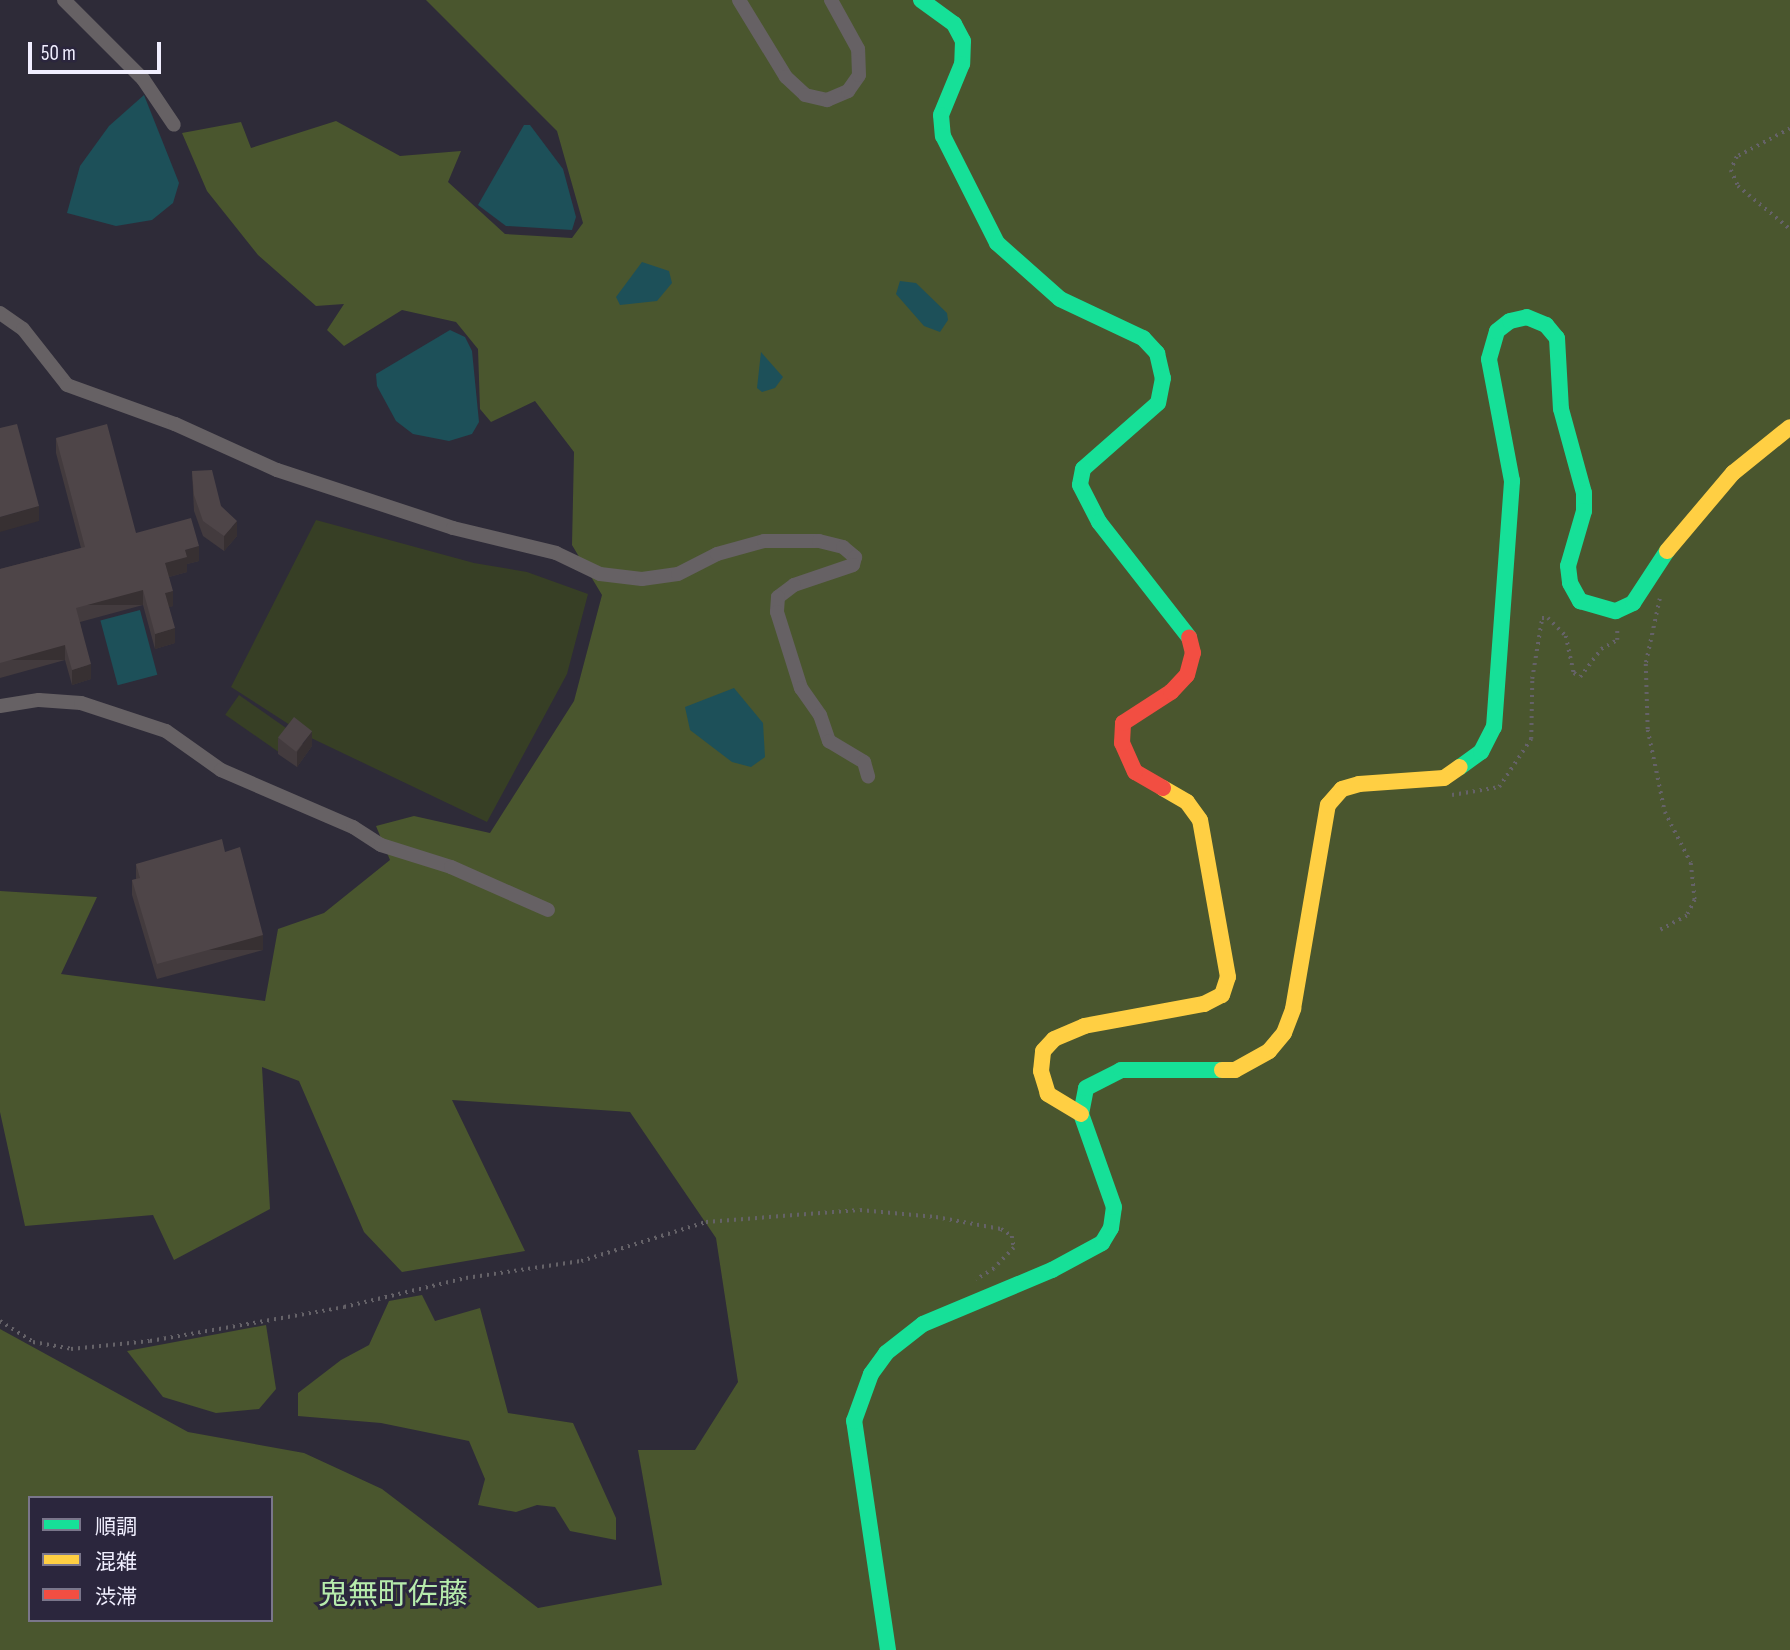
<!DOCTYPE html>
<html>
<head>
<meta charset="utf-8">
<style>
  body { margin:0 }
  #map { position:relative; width:1790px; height:1650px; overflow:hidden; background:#2e2b38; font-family:"Sofia Sans Condensed","Noto Sans JP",sans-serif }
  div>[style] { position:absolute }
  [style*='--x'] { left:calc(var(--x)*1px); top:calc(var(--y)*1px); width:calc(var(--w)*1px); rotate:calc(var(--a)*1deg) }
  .green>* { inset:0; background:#373f25; transform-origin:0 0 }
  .forest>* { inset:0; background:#4a562e }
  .water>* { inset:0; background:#1d5059; transform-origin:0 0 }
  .path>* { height:3.5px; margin-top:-1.75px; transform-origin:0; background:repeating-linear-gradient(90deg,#656268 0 2px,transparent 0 7px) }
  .street>* { height:14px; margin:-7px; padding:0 7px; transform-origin:7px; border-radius:7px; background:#666164 }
  .fast>* { height:16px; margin:-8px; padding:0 8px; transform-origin:8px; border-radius:8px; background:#16e098 }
  .slow>* { height:16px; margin:-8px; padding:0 8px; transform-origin:8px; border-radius:8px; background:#ffcf43 }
  .jam>* { height:16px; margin:-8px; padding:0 8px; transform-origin:8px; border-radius:8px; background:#f24e42 }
  .wall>* { inset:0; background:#433b3e }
  .shaded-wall>* { inset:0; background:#373032; transform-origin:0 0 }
  .building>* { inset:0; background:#4e4548; transform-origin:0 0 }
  span { translate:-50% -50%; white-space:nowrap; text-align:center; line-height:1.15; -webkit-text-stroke:6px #2b263d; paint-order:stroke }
  .quarter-label { font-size:30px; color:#b6ebac }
  .legend { position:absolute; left:28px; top:1496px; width:245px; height:126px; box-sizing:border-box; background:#2b263d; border:2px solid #7a768b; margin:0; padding:9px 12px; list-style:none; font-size:21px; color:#f1efff }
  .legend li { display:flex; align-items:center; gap:14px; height:35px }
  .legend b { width:35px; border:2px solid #7a768b }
  .scale { position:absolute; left:28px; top:42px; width:133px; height:32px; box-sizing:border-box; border:4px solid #f1efff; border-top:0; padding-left:9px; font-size:21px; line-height:24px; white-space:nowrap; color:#f1efff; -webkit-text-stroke:5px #2b263d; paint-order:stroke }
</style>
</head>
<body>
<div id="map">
  <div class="green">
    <i style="clip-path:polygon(316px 520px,474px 563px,527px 572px,588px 594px,567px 674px,487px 822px,307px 736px,231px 687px)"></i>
    <i style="left:239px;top:695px;width:67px;height:24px;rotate:35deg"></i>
  </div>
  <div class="forest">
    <i style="clip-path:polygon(evenodd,426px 0,1790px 0,1790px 1650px,0 1650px,0 1329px,188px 1432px,304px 1453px,382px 1489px,538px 1608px,662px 1585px,638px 1450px,695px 1450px,738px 1382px,716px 1238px,630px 1112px,452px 1100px,525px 1251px,402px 1272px,364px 1232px,299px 1081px,262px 1067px,270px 1209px,174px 1260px,153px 1215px,25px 1226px,0 1112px,0 891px,97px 897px,61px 974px,265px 1001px,278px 929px,324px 913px,390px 860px,376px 826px,414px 816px,490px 833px,574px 701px,602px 595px,572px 545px,574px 452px,535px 401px,491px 422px,480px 409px,478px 349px,456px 322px,402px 310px,344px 346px,327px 330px,344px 304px,316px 306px,258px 255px,207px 191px,182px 133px,241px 122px,251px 148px,336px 121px,400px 156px,461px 151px,448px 182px,505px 234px,572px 238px,583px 223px,557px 131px,426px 0,30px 1498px,271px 1498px,271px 1620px,30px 1620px,30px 1498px)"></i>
    <i style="clip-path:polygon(422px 1295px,435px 1321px,480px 1308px,508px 1413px,573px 1423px,616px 1518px,616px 1540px,570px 1531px,555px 1507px,537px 1505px,516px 1512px,478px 1505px,485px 1479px,469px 1441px,381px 1423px,298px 1416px,298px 1393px,341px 1360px,369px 1345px,389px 1301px)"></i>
    <i style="clip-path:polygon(266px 1325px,276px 1389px,259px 1409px,216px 1413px,163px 1397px,127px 1351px)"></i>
  </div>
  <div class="water">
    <i style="clip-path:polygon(144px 95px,179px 183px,173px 203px,152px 220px,116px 226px,67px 213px,80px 166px,109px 126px)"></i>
    <i style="clip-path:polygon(524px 125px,530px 125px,563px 169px,576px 217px,572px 230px,506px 226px,478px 205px)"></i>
    <i style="clip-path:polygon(642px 262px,669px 271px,672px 283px,657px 301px,620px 305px,616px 297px)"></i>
    <i style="clip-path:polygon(900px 281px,916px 283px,947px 313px,948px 320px,940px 332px,924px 326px,896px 294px)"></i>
    <i style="clip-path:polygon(450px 330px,465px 337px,472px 351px,479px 422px,472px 434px,449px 441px,413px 434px,396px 421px,377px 386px,376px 374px)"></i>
    <i style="clip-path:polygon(761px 352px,783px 377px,775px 388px,762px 392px,757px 388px)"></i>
    <i style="left:140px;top:610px;width:67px;height:41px;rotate:75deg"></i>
    <i style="clip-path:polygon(734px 688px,763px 723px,765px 757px,751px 767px,732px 762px,690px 730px,685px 707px)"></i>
  </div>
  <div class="path">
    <i style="--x:1790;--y:129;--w:60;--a:152.2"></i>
    <i style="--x:1737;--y:157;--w:14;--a:115"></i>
    <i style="--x:1731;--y:170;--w:17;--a:66"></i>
    <i style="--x:1738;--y:186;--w:67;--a:39.6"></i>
    <i style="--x:1660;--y:599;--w:66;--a:102.2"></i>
    <i style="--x:1646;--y:664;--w:66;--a:88.3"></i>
    <i style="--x:1648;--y:730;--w:84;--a:78.3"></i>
    <i style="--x:1665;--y:812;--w:57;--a:63"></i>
    <i style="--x:1691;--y:863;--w:37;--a:84"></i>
    <i style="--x:1695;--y:900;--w:18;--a:117"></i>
    <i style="--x:1687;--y:916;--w:30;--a:152"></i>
    <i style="--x:1452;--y:795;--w:48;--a:-9.7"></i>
    <i style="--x:1499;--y:787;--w:58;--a:-56.3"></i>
    <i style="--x:1531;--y:739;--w:60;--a:-89"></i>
    <i style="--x:1532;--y:679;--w:62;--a:-80.7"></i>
    <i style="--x:1542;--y:618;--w:6;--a:0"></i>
    <i style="--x:1548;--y:618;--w:25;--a:45"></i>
    <i style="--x:1566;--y:636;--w:38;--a:78"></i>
    <i style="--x:1574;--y:673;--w:7;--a:34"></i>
    <i style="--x:1580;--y:677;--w:35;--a:-53"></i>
    <i style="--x:1601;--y:649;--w:18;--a:-29"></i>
    <i style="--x:1617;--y:640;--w:13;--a:-90"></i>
    <i style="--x:0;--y:1321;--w:39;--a:32"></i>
    <i style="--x:33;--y:1342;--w:39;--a:10"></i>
    <i style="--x:71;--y:1349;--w:79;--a:-5.8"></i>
    <i style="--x:150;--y:1341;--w:197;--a:-9.9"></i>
    <i style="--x:344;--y:1307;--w:125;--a:-13.4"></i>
    <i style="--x:466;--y:1278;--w:116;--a:-8.4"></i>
    <i style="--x:581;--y:1261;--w:131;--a:-17.3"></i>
    <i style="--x:706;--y:1222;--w:154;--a:-4.5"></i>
    <i style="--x:860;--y:1210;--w:76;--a:5.3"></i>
    <i style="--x:936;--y:1217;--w:66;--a:10.5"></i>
    <i style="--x:1001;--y:1229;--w:13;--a:32"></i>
    <i style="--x:1012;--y:1236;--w:12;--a:81"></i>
    <i style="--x:1014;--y:1248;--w:29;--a:134"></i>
    <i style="--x:994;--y:1269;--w:21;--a:149"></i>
  </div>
  <div class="street">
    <i style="--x:64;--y:0;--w:112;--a:45"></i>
    <i style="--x:143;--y:79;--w:55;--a:56"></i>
    <i style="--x:739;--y:0;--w:90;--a:58.6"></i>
    <i style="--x:786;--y:77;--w:26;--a:43"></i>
    <i style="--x:805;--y:95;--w:23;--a:13"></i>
    <i style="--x:827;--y:100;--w:23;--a:-23"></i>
    <i style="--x:848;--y:91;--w:19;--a:-55"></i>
    <i style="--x:859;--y:75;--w:26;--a:-92"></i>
    <i style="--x:858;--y:49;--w:56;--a:-118.9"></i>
    <i style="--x:0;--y:313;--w:28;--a:35"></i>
    <i style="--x:23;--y:329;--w:71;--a:51.8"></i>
    <i style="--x:67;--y:385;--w:115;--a:19.9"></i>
    <i style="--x:175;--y:424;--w:112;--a:24.3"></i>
    <i style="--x:277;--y:470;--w:185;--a:18.2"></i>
    <i style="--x:453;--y:528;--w:106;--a:13.6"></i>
    <i style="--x:556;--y:553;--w:49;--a:25.5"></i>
    <i style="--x:600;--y:574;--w:42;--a:6.8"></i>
    <i style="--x:642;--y:579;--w:36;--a:-8"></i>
    <i style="--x:678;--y:574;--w:44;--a:-27.1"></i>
    <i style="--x:717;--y:554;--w:49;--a:-15.5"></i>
    <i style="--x:764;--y:541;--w:55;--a:0"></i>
    <i style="--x:819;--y:541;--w:25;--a:14"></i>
    <i style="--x:843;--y:547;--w:16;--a:40"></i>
    <i style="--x:855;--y:557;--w:8;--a:104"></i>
    <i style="--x:853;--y:565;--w:62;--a:161.3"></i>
    <i style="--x:794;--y:585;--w:20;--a:143"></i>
    <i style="--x:778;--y:597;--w:15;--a:94"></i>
    <i style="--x:777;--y:612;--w:80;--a:72.5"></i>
    <i style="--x:801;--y:688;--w:33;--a:55"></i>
    <i style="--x:820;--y:715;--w:28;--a:71"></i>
    <i style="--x:829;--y:741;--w:41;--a:31"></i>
    <i style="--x:864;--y:762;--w:15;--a:74"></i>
    <i style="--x:0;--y:706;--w:39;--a:-9"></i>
    <i style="--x:39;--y:700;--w:42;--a:4.1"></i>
    <i style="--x:81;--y:703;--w:89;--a:18.2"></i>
    <i style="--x:166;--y:731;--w:67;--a:35.3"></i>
    <i style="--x:221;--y:770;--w:144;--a:23.4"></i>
    <i style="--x:353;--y:827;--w:33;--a:33"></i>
    <i style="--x:381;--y:845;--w:73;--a:17.4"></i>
    <i style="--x:451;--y:867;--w:106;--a:23.9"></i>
  </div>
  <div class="fast">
    <i style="--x:921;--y:0;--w:41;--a:36"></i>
    <i style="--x:954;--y:24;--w:19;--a:62"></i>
    <i style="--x:963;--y:41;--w:23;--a:92"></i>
    <i style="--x:962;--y:64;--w:55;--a:112.4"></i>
    <i style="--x:941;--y:115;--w:21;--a:85"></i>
    <i style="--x:943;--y:136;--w:120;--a:63.2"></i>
    <i style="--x:997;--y:243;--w:84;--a:41.6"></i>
    <i style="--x:1060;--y:299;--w:92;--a:25.2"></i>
    <i style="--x:1143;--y:338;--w:21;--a:47"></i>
    <i style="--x:1157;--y:353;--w:26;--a:77"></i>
    <i style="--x:1163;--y:378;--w:25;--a:101"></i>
    <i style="--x:1158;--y:403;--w:100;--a:138.7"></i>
    <i style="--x:1083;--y:469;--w:16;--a:101"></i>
    <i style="--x:1080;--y:485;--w:42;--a:62.8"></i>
    <i style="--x:1099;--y:522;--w:146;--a:52"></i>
    <i style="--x:1460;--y:767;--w:26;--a:-36"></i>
    <i style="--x:1481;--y:752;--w:28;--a:-63"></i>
    <i style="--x:1494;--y:727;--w:247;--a:-85.8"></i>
    <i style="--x:1512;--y:481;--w:124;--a:-100.7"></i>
    <i style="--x:1489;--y:359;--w:29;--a:-74"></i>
    <i style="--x:1497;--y:331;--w:16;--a:-38"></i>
    <i style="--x:1510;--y:321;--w:17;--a:-13"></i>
    <i style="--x:1527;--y:317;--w:21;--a:23"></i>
    <i style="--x:1546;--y:325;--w:17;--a:50"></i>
    <i style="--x:1557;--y:338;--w:71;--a:86.8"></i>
    <i style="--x:1561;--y:409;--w:87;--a:74.7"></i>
    <i style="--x:1584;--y:493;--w:18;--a:90"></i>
    <i style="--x:1584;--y:511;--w:57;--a:106.2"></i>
    <i style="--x:1568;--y:566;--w:17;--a:83"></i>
    <i style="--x:1570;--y:583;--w:21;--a:61"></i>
    <i style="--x:1580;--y:601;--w:37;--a:16"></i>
    <i style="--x:1616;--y:611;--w:19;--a:-25"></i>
    <i style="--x:1633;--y:603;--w:62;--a:-56.8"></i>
    <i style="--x:888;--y:1650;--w:232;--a:-98.4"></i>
    <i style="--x:854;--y:1421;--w:50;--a:-70.1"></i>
    <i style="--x:871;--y:1374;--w:26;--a:-54"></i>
    <i style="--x:886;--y:1353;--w:47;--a:-38.1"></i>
    <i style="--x:923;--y:1324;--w:140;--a:-22.7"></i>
    <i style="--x:1052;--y:1270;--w:57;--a:-28.4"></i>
    <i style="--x:1102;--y:1243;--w:17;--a:-59"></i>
    <i style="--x:1111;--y:1228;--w:21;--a:-82"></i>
    <i style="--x:1114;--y:1207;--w:99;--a:-109.5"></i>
    <i style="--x:1081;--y:1114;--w:26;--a:-79"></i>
    <i style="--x:1086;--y:1088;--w:39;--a:-27"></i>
    <i style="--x:1121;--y:1070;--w:101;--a:0"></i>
  </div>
  <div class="slow">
    <i style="--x:1667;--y:551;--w:102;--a:-49.8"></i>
    <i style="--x:1733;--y:473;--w:73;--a:-38.9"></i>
    <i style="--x:1222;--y:1070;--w:13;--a:0"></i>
    <i style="--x:1235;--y:1070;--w:39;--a:-29"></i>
    <i style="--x:1269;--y:1051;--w:23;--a:-50"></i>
    <i style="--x:1284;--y:1033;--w:26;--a:-69"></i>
    <i style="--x:1293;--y:1009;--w:207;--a:-80.3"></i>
    <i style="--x:1328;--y:805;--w:21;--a:-49"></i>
    <i style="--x:1342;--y:789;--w:18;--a:-16"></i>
    <i style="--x:1359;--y:784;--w:85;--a:-4"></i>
    <i style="--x:1444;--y:778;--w:19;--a:-35"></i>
    <i style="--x:1081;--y:1114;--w:39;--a:-149"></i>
    <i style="--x:1048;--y:1094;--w:24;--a:-107"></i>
    <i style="--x:1041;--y:1071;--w:20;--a:-84"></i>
    <i style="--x:1043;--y:1051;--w:16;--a:-47"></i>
    <i style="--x:1054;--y:1039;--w:33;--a:-23"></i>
    <i style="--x:1084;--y:1026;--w:122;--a:-10.4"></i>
    <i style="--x:1204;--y:1004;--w:20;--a:-27"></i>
    <i style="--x:1222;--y:995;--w:19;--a:-72"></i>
    <i style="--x:1228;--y:977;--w:159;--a:-100.1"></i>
    <i style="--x:1200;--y:820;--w:22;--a:-126"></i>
    <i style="--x:1187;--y:802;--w:28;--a:-150"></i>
  </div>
  <div class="jam">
    <i style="--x:1163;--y:788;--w:32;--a:-150"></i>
    <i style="--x:1135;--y:772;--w:32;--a:-114"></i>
    <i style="--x:1122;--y:743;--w:20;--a:-87"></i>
    <i style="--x:1123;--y:723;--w:57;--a:-32.9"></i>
    <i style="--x:1171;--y:692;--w:23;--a:-47"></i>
    <i style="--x:1187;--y:675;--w:23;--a:-75"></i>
    <i style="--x:1193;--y:653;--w:16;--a:-104"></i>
  </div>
  <div class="wall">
    <i style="clip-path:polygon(56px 438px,136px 533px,199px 561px,187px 564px,187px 572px,169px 577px,173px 606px,169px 607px,175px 643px,155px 649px,143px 605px,80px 622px,91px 679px,72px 685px,65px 660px,0 678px,0 569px,81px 548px,56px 453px)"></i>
    <i style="clip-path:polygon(192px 471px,221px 506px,237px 536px,224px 551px,203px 536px,194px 511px)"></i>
    <i style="clip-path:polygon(278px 738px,312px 746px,297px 767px,278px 754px)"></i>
    <i style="clip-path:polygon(225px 852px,263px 950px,157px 979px,132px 895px,132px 880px,136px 879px,136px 864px)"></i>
  </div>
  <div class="shaded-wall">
    <i style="clip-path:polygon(39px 506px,39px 521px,0 532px,0 517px)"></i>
    <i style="clip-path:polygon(237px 521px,237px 536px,224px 551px,224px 536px)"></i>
    <i style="clip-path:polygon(199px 546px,199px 561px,187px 564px,187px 572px,165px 578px,165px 563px,185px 550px)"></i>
    <i style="left:143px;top:590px;width:15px;height:69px;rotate:90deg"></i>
    <i style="clip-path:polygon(173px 591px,173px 606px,165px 609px,165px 593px)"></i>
    <i style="clip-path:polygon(175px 628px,175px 643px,155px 649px,155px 634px)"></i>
    <i style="left:65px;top:645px;width:15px;height:67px;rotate:90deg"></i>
    <i style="clip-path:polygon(91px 664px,91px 679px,72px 685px,72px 670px)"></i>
    <i style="clip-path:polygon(312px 731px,312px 746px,297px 767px,297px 752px)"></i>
    <i style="left:263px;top:935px;width:15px;height:110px;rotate:90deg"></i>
  </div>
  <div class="building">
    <i style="clip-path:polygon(17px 424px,39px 506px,0 517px,0 428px)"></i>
    <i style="clip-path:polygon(107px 424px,136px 533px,191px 518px,199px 546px,185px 550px,187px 557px,165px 563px,173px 591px,165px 593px,175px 628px,155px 634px,143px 590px,76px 608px,91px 664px,72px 670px,65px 645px,0 663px,0 569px,85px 547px,56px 438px)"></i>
    <i style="clip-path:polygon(212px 470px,221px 506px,237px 521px,224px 536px,203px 521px,194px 495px,192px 471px)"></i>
    <i style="left:294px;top:717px;width:23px;height:26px;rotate:38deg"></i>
    <i style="clip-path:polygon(222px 839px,225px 852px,240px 847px,263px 935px,157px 964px,132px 880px,140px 878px,136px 864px)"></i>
  </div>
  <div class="quarter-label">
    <span style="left:393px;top:1595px">鬼無町佐藤</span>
  </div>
  <ul class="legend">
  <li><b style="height:9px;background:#16e098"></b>順調</li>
  <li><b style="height:9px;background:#ffcf43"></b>混雑</li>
  <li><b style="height:9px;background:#f24e42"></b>渋滞</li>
  </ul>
  <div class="scale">50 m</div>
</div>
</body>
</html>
